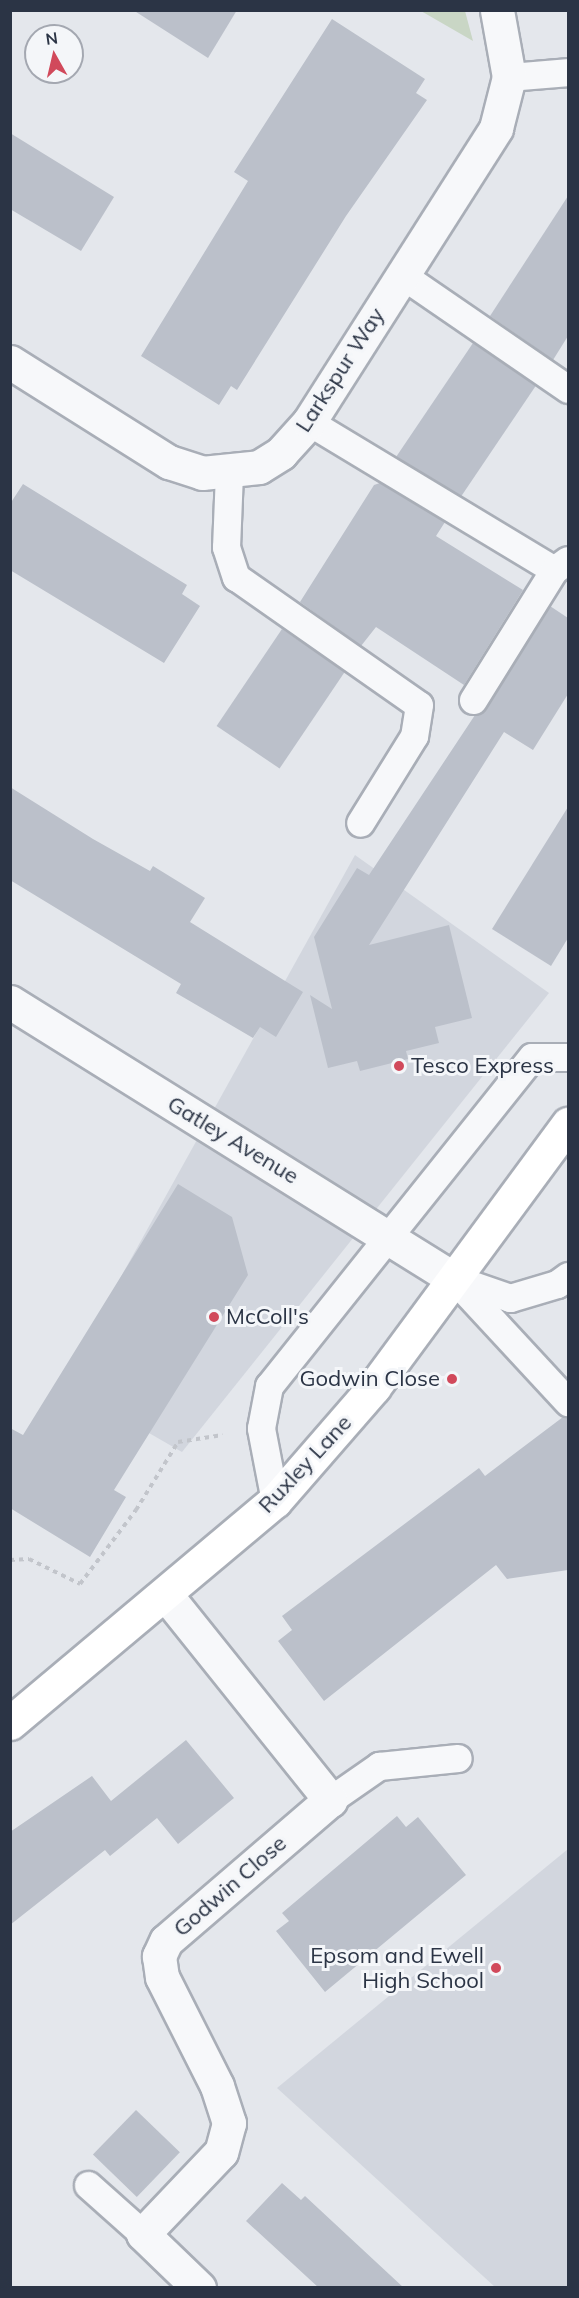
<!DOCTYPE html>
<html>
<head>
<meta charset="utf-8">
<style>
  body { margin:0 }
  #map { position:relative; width:579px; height:2298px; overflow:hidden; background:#e4e7ec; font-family:Mulish,sans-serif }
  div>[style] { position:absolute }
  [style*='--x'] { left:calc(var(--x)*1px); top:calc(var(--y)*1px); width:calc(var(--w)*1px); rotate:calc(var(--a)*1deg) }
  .built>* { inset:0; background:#d2d6de }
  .green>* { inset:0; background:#c9d6c5 }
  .building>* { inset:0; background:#bbc0ca; transform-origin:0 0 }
  .path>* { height:4px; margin-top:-2px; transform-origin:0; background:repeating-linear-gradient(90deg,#c2c5cb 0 4.5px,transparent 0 9px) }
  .roads { filter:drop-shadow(2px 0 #a9aeb7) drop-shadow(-2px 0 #a9aeb7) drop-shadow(0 2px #a9aeb7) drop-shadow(0 -2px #a9aeb7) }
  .lane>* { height:27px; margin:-13.5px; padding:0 13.5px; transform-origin:13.5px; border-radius:13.5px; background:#f7f8fa }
  .street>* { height:33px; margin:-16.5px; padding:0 16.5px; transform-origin:16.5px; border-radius:16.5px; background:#f7f8fa }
  .secondary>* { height:33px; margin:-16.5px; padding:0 16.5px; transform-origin:16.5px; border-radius:16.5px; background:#fff }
  .dots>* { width:16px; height:16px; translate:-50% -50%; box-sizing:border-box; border:3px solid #f4f6f9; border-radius:50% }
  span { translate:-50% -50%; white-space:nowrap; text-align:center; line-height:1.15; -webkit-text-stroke:6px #f4f6f9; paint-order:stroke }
  .street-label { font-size:22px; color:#2b3445 }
  .poi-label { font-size:22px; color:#2b3445 }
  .left { translate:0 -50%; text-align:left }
  .right { translate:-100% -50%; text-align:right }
  .frame { position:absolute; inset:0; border:12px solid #2b3445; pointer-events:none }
  .north { position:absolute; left:24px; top:24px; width:60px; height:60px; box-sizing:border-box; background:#f4f6f9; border:2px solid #a4a8b1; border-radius:50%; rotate:352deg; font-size:16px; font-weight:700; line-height:24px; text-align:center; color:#2b3445 }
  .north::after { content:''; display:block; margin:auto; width:21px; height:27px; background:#d1495b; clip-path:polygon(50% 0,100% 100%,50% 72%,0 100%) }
</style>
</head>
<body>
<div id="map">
  <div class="built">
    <i style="clip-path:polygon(355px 855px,549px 993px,182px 1452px,62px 1383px)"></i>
    <i style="clip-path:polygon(568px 1849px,568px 2287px,495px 2287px,277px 2088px)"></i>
  </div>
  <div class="green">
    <i style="clip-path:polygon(421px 11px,465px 11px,473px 41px)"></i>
  </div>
  <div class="building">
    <i style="clip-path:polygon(133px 10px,237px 10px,208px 58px)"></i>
    <i style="clip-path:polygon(332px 19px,425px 79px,416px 93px,427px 100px,346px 216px,237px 390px,231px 386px,219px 405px,141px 356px,248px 181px,234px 172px)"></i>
    <i style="clip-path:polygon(10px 133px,114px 197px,81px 251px,10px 209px)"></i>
    <i style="clip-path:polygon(568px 196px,568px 336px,553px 360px,490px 316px)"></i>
    <i style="left:473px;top:343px;width:76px;height:137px;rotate:34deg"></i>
    <i style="clip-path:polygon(380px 483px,445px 522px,436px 536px,523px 590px,464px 685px,376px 627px,361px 646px,300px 602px,374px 485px)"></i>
    <i style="clip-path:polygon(23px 484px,187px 585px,182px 594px,200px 606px,164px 663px,10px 570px,10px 504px)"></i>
    <i style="clip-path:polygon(550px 606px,568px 618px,568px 694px,533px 750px,504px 732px,369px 945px,449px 925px,472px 1018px,435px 1027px,439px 1043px,406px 1051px,408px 1059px,360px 1071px,357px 1061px,328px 1068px,310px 995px,332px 1009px,314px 937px,357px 868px,369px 875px,475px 715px,486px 708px)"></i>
    <i style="left:282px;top:629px;width:76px;height:117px;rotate:34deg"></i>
    <i style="clip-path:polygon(10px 787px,93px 839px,150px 871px,153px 866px,205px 898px,190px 922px,303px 992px,276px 1037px,260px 1027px,253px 1038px,212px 1014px,176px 993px,181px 984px,10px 880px)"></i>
    <i style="clip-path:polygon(568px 807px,568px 938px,551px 966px,492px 929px)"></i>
    <i style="clip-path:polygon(178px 1184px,232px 1217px,248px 1275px,114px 1490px,126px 1497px,90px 1557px,10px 1508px,10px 1428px,23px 1435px)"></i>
    <i style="clip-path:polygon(563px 1417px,568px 1417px,568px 1570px,507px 1579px,496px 1565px,324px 1701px,278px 1641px,292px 1630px,282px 1616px,479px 1468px,485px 1476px)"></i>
    <i style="clip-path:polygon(186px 1740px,234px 1798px,178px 1844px,157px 1818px,110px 1856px,105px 1850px,10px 1925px,10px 1832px,92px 1776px,111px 1801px)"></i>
    <i style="clip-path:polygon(397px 1816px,406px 1827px,418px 1817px,466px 1875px,325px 1992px,276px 1931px,289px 1921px,282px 1913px)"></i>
    <i style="left:136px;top:2110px;width:61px;height:62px;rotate:44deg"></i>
    <i style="clip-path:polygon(282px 2183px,301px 2200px,305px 2196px,404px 2288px,319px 2288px,246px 2221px)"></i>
  </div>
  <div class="path">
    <i style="--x:10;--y:1560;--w:19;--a:-3"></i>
    <i style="--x:29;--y:1559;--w:57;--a:26.1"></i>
    <i style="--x:80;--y:1584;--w:93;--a:-52.9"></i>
    <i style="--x:136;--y:1510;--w:80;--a:-58.3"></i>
    <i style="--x:178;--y:1442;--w:45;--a:-9"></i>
  </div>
  <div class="roads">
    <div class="lane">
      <i style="--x:509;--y:77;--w:59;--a:-4.8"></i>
      <i style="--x:402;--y:275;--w:201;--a:34.5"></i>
      <i style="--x:309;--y:422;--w:286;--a:31.1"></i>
      <i style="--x:229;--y:473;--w:74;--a:92.3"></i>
      <i style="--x:226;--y:547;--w:32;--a:72"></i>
      <i style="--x:236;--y:577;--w:223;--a:35"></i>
      <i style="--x:419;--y:705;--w:31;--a:99"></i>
      <i style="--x:414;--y:736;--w:102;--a:121.8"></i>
      <i style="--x:473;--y:700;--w:153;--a:-58.1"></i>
      <i style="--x:554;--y:570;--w:17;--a:-36"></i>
      <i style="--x:454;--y:1279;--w:168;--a:47.2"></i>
      <i style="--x:461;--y:1281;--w:52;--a:19.1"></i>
      <i style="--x:510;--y:1298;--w:49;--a:-16.6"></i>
      <i style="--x:557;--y:1284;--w:14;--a:-36"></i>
      <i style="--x:275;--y:1501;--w:74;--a:-100.9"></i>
      <i style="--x:261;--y:1428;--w:43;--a:-79.2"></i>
      <i style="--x:269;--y:1386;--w:421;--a:-51.4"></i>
      <i style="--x:532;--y:1057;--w:36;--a:0"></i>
      <i style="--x:330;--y:1800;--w:60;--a:-34.8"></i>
      <i style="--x:379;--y:1766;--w:79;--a:-5.8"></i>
      <i style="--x:88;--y:2185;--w:74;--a:41.7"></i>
    </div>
    <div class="street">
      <i style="--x:10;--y:362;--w:188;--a:32.2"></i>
      <i style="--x:169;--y:462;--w:35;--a:18"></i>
      <i style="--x:202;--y:473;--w:57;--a:-6"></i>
      <i style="--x:259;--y:467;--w:26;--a:-32"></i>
      <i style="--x:281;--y:453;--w:42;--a:-47.9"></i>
      <i style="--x:309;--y:422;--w:348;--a:-57.5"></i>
      <i style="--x:496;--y:128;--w:53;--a:-75.7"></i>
      <i style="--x:509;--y:77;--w:68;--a:-100.2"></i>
      <i style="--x:10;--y:1002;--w:523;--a:31.96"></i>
      <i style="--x:166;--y:1595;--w:263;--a:51.3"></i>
      <i style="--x:330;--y:1800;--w:216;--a:139.3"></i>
      <i style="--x:166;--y:1941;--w:17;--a:115"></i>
      <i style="--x:159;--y:1956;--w:21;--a:82"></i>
      <i style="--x:162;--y:1977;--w:122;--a:63.2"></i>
      <i style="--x:217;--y:2086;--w:39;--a:72"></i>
      <i style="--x:229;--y:2123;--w:30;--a:105"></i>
      <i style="--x:221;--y:2152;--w:113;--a:133.6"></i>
      <i style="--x:143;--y:2234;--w:78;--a:44"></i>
    </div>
    <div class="secondary">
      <i style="--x:10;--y:1723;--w:346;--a:-40"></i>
      <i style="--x:275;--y:1501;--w:151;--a:-49"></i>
      <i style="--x:374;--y:1387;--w:327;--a:-53.6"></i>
    </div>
  </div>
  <div class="dots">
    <i style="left:399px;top:1066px;background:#d1495b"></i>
    <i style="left:214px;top:1317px;background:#d1495b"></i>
    <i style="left:452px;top:1379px;background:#d1495b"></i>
    <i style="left:496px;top:1968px;background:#d1495b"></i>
  </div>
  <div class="street-label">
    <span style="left:340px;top:370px;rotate:-57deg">Larkspur Way</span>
    <span style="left:233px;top:1140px;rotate:31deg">Gatley Avenue</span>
    <span style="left:305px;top:1464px;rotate:-47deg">Ruxley Lane</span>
    <span style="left:230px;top:1886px;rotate:-41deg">Godwin Close</span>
  </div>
  <div class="poi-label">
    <span class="left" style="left:411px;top:1066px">Tesco Express</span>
    <span class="left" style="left:226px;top:1317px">McColl's</span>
    <span class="right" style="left:440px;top:1379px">Godwin Close</span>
    <span class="right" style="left:484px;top:1968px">Epsom and Ewell<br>High School</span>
  </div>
  <div class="frame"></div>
  <div class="north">N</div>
</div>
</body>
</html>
